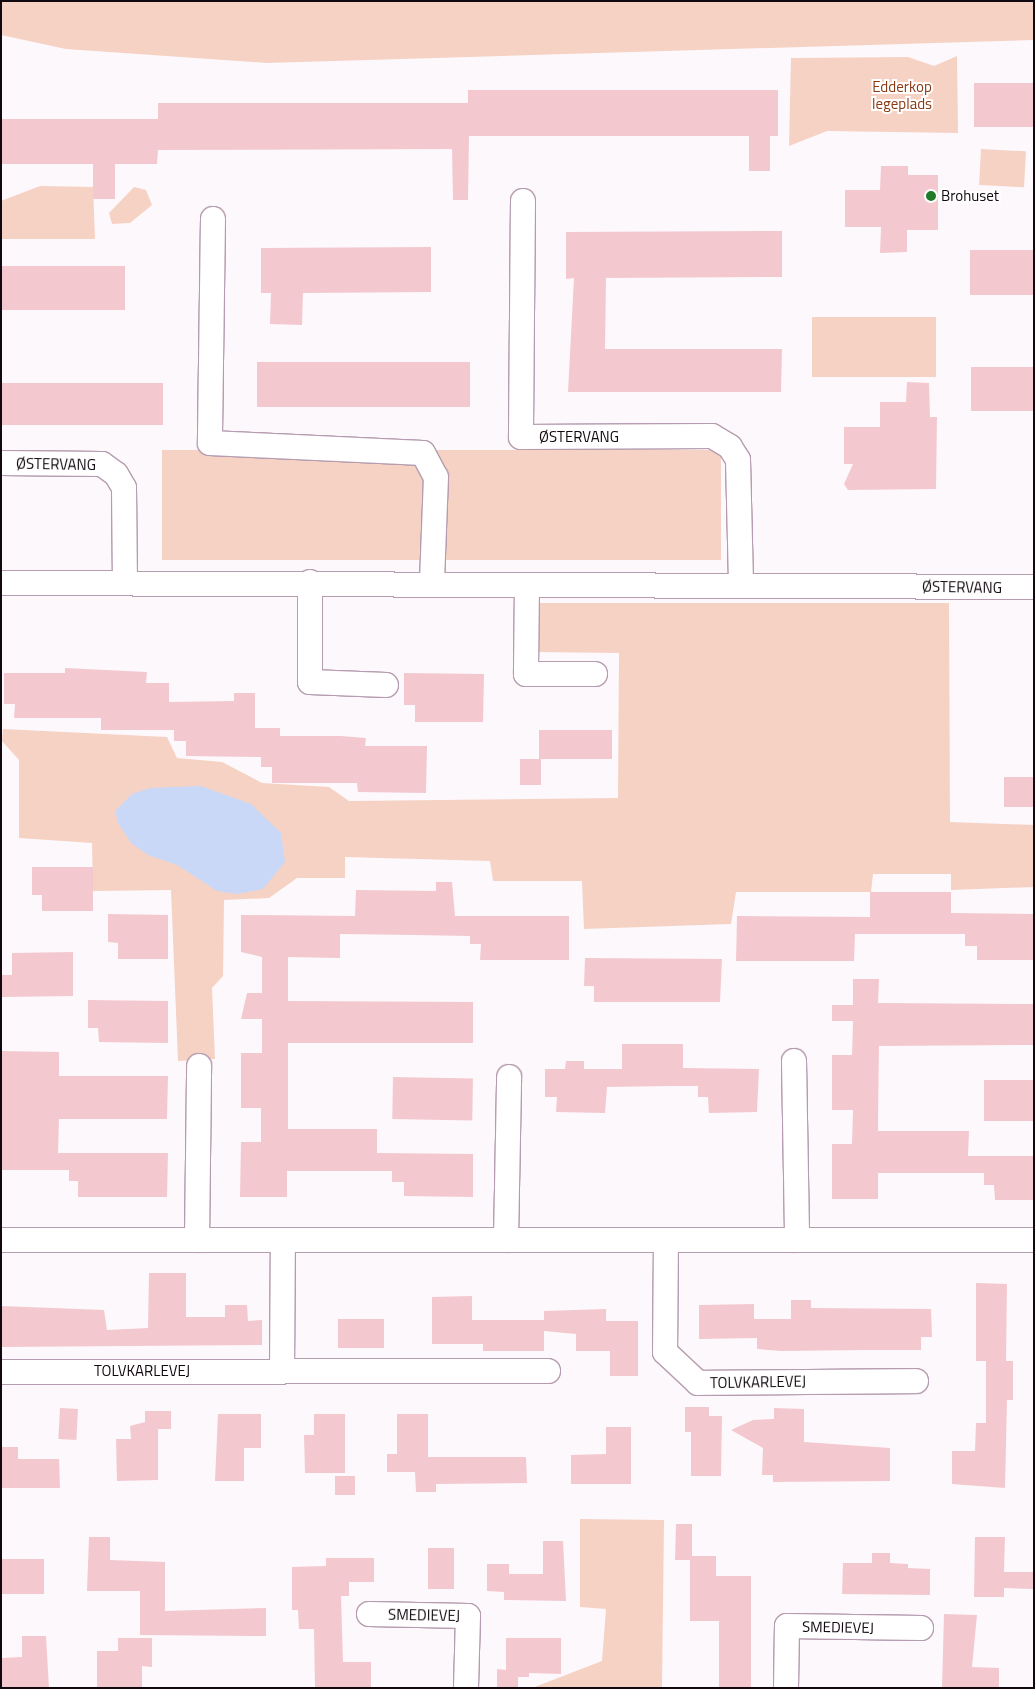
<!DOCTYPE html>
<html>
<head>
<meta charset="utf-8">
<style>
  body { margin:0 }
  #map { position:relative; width:1035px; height:1689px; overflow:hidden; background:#fdf8fc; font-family:"Titillium Web",sans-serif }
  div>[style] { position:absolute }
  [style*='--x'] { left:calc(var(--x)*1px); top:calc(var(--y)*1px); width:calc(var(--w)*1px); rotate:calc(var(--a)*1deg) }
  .green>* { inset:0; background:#f6d2c4; transform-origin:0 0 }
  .water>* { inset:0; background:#cad8f8 }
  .building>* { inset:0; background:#f3c9cf; transform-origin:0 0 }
  .roads { filter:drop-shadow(1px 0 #b59caf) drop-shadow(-1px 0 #b59caf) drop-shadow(0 1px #b59caf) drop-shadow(0 -1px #b59caf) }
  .minor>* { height:24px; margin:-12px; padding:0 12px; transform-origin:12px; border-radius:12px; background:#fff }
  .dots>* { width:14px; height:14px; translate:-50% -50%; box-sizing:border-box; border:2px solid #fff; border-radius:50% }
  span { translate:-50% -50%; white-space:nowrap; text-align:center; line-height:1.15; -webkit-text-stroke:4px #fff; paint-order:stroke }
  .park-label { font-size:15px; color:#893a14 }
  .poi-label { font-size:15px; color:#11090f }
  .left { translate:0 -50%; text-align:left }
  .street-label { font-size:15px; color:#11090f }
  .frame { position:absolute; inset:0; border:2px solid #11090f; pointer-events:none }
</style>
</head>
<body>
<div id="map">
  <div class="green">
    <i style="clip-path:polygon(1px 1px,1034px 1px,1034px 40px,267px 63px,66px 49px,1px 35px)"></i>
    <i style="clip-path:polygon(957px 56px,958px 133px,827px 131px,789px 146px,791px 58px,908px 57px,934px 66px)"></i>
    <i style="left:981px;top:149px;width:45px;height:36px;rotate:3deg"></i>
    <i style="clip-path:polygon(40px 186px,93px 187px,95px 239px,1px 239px,1px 201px)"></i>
    <i style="clip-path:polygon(134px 187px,146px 190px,152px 205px,130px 223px,112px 224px,109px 213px)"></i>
    <i style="left:812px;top:317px;width:124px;height:60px"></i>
    <i style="left:721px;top:450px;width:110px;height:559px;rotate:90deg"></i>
    <i style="clip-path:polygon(537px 603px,949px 603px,950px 822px,1034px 825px,1034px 887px,951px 890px,951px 874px,873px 874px,871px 892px,736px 892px,731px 924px,584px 929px,582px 881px,493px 881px,490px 861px,345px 857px,345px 878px,297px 878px,269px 898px,224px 900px,223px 976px,212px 988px,215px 1059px,178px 1061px,171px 890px,93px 891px,92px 843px,19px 838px,19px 760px,2px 741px,3px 729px,167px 737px,177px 758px,222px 762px,262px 783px,329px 787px,349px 801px,618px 798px,619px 653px,537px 652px)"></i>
    <i style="clip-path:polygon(580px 1519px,664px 1520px,662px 1688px,532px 1688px,602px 1661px,606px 1609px,580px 1607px)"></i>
  </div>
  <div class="water">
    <i style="clip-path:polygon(201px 786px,251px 804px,281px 833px,285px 862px,263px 889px,237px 894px,217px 891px,177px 865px,148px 855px,131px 843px,118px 823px,115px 811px,132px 794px,150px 788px)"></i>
  </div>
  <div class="building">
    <i style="left:974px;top:83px;width:60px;height:44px"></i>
    <i style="clip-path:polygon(468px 90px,778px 90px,778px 136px,770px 136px,770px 171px,749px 171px,749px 136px,469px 136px,468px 200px,453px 200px,452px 149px,158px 150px,157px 164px,115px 164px,115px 199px,93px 199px,93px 164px,1px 164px,1px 119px,158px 119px,158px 103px,468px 103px)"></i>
    <i style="clip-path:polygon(881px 166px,908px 166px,908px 175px,938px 175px,938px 230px,907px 230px,907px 252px,880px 253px,881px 227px,845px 227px,845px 190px,880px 190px)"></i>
    <i style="clip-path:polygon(782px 231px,782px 277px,606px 278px,605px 349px,782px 349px,781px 392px,568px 392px,574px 278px,566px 279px,566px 232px)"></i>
    <i style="clip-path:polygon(431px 247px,431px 292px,303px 293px,302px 325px,270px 324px,271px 293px,261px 293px,261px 248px)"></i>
    <i style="left:970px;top:250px;width:64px;height:45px"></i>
    <i style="left:1px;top:266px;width:124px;height:44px"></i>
    <i style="left:257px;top:362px;width:213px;height:45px"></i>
    <i style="left:971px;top:367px;width:63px;height:44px"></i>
    <i style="clip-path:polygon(907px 382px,929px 383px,930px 417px,937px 417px,936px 489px,848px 490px,844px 484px,853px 464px,844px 464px,844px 427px,880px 427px,880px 402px,906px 402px)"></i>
    <i style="left:1px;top:383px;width:162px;height:42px"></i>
    <i style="clip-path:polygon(65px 668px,147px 672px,146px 683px,169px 683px,169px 702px,234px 701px,234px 693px,255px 693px,255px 728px,280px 728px,280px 736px,341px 736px,366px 738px,365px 746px,427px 746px,426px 793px,358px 792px,357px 783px,272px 783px,272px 767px,261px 767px,261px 757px,186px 756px,186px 741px,174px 741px,174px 730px,101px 730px,101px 718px,14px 718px,15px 704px,4px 704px,4px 673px,65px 673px)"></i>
    <i style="clip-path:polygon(404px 673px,484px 674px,483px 722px,415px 722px,415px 705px,404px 705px)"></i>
    <i style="left:539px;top:730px;width:73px;height:29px"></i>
    <i style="left:520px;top:759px;width:21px;height:26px"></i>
    <i style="left:1004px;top:777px;width:30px;height:30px"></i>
    <i style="clip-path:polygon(32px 867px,93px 867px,93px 911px,42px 911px,42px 895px,32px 895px)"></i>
    <i style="clip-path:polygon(436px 882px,452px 882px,455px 916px,569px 916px,569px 960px,480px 960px,481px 944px,470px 944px,470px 936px,414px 935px,340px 934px,340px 958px,288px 957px,288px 1001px,473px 1002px,473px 1043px,288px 1043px,288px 1129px,377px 1129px,377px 1153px,473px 1154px,473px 1197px,404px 1196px,404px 1182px,392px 1182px,392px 1171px,287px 1171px,287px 1197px,240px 1197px,241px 1142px,261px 1142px,261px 1108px,241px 1108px,241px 1053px,262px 1053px,262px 1019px,241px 1019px,247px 993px,262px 993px,262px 957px,241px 952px,241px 915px,355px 916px,356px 890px,436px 891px)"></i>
    <i style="clip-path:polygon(870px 892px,951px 892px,951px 913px,1034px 914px,1034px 960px,977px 960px,977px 946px,965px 946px,965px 934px,855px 934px,854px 961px,736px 961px,737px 916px,870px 917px)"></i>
    <i style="clip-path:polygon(108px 914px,168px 915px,168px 959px,118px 959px,118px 943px,108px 942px)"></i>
    <i style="clip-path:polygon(73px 952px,73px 996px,1px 997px,1px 975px,12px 975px,12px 953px)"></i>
    <i style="clip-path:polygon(585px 958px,722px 959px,720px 1002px,594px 1002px,594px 986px,584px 986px)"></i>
    <i style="clip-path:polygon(853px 979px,879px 979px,878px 1003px,1034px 1004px,1034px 1045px,879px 1046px,878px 1118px,878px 1131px,969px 1131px,968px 1156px,1034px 1156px,1034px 1200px,995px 1200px,994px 1185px,984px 1185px,984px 1173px,878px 1173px,878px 1199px,832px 1199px,832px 1144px,852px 1144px,853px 1110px,832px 1110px,832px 1055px,852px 1055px,853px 1021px,832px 1021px,832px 1005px,853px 1005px)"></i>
    <i style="clip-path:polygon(88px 1000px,168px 1001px,168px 1043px,99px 1042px,98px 1028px,88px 1028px)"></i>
    <i style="clip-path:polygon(622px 1044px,683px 1044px,683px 1068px,759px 1069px,757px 1112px,709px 1113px,708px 1097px,698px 1097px,698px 1086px,671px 1086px,607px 1087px,605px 1113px,556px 1112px,557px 1097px,545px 1097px,545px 1069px,565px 1069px,566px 1061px,584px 1061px,584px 1069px,622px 1069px)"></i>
    <i style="clip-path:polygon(1px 1051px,59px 1052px,59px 1076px,168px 1076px,167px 1119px,59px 1119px,58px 1153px,168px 1153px,167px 1197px,78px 1197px,78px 1181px,69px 1181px,69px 1170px,1px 1170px)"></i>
    <i style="left:393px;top:1077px;width:80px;height:42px;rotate:1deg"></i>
    <i style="left:984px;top:1080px;width:50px;height:41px"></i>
    <i style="clip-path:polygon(149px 1273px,186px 1273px,186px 1317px,225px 1317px,225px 1305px,247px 1305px,248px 1321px,262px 1320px,262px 1345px,1px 1347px,1px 1306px,104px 1310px,107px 1330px,148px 1328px)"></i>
    <i style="clip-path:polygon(976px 1283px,1007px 1284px,1006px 1361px,1013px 1361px,1013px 1400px,1007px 1400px,1005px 1488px,952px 1484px,952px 1451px,975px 1451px,976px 1423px,986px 1423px,986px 1361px,976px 1361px)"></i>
    <i style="clip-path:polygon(472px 1296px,472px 1320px,544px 1320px,544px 1311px,606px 1309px,606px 1321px,638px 1321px,638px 1376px,610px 1376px,610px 1351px,576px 1351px,576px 1334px,544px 1331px,544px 1351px,483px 1351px,483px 1344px,432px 1344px,432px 1297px)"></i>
    <i style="clip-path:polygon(791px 1300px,811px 1300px,811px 1308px,931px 1309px,932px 1337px,921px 1337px,921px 1350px,863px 1350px,782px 1351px,757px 1349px,757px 1338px,699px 1339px,699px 1305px,754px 1304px,754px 1319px,791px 1319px)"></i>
    <i style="left:338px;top:1319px;width:46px;height:29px"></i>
    <i style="clip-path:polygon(685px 1407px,709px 1407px,709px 1416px,722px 1416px,721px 1476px,691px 1476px,691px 1432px,685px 1432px)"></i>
    <i style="left:60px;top:1408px;width:18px;height:31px;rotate:3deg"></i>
    <i style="clip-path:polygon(774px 1408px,804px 1409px,804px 1442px,890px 1448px,890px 1481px,773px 1482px,773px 1475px,762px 1475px,763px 1448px,731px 1430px,753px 1420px,774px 1419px)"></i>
    <i style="clip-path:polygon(145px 1411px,171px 1411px,171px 1429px,158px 1429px,158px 1480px,117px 1481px,116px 1439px,131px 1439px,130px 1426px,145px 1422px)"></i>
    <i style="clip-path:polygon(218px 1414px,261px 1414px,261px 1448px,244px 1448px,244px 1481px,215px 1481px)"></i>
    <i style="clip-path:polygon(314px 1414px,345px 1414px,345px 1473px,305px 1473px,304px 1435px,314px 1435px)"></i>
    <i style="clip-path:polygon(397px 1414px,428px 1414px,428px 1457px,526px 1457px,527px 1483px,436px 1484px,436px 1492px,416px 1492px,415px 1472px,387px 1472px,387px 1454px,397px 1454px)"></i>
    <i style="clip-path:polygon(606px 1427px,631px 1427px,631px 1484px,571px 1484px,571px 1455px,606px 1454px)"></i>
    <i style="clip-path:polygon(1px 1447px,18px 1447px,18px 1459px,59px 1459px,60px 1488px,1px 1488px)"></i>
    <i style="left:335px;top:1476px;width:20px;height:19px"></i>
    <i style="clip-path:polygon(676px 1524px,692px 1524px,692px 1556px,716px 1556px,716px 1576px,751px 1576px,751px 1688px,719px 1688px,719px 1621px,690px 1621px,690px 1560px,675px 1560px)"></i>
    <i style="clip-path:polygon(89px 1537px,110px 1537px,110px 1560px,165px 1562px,165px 1611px,266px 1608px,266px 1636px,140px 1635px,140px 1591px,87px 1591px)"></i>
    <i style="clip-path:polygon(975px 1537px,1005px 1537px,1004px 1572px,1034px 1572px,1034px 1589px,1004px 1588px,1004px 1597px,974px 1597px)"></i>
    <i style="clip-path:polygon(543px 1541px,563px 1541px,566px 1601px,504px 1600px,504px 1592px,487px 1591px,487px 1564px,509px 1564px,509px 1574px,543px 1574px)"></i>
    <i style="left:428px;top:1548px;width:26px;height:41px"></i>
    <i style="clip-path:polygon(872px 1553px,890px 1553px,890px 1563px,908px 1564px,908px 1568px,930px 1569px,930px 1595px,842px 1594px,843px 1563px,872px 1563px)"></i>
    <i style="clip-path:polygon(326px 1558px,374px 1558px,374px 1582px,349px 1582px,349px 1596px,341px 1596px,343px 1662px,371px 1662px,371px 1688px,315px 1688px,314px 1629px,299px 1629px,298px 1610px,292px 1610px,292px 1567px,326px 1566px)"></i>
    <i style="left:1px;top:1559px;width:43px;height:35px"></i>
    <i style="clip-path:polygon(944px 1614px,977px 1615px,972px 1667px,999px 1668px,999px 1688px,942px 1688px)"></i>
    <i style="clip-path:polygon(22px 1636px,46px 1636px,49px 1688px,1px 1688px,1px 1658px,22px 1657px)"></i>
    <i style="clip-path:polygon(118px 1638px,152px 1638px,152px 1667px,142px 1666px,142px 1688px,97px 1688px,97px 1651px,118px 1651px)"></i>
    <i style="clip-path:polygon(506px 1638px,561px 1638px,561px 1674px,529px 1673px,529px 1677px,518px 1677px,518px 1688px,497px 1688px,497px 1669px,506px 1670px)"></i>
  </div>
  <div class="roads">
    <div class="minor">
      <i style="--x:523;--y:201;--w:236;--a:90.5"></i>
      <i style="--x:521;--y:437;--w:191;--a:-0.3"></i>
      <i style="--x:712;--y:436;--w:21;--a:31"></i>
      <i style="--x:730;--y:447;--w:15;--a:58"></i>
      <i style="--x:738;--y:460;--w:124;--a:88.6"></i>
      <i style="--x:213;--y:219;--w:224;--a:90.8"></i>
      <i style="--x:210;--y:443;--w:213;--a:2.7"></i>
      <i style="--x:423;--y:453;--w:27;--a:62"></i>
      <i style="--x:436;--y:477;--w:106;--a:92.2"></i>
      <i style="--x:1;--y:463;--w:101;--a:0.6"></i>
      <i style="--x:102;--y:464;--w:17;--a:36"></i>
      <i style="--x:116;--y:474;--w:16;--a:60"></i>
      <i style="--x:124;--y:488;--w:95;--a:89.4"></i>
      <i style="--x:310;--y:582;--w:100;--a:90"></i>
      <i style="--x:310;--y:682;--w:76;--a:2.3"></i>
      <i style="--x:1;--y:583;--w:1033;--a:0.22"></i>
      <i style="--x:527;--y:586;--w:88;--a:90.7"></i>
      <i style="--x:526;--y:674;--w:69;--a:0"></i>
      <i style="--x:794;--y:1061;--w:179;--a:89"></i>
      <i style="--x:1;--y:1240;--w:1033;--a:0"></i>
      <i style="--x:197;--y:1240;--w:174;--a:-89.3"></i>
      <i style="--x:506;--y:1240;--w:163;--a:-88.9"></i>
      <i style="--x:666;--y:1240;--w:112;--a:90.5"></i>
      <i style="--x:665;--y:1352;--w:45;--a:43.2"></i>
      <i style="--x:698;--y:1383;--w:218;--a:-0.5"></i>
      <i style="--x:282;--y:1371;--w:131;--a:-89.6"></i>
      <i style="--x:1;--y:1372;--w:547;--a:-0.1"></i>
      <i style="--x:369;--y:1614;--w:99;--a:1.2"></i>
      <i style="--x:468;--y:1616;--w:72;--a:91.6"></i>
      <i style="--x:786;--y:1688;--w:62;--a:-89.1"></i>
      <i style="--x:787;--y:1626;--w:134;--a:0.9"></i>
    </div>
  </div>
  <div class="dots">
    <i style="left:931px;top:196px;background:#207a28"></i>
  </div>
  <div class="park-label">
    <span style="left:902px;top:95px">Edderkop<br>legeplads</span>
  </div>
  <div class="poi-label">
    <span class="left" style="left:941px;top:196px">Brohuset</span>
  </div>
  <div class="street-label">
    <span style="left:579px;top:437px">ØSTERVANG</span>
    <span style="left:56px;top:464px;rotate:1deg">ØSTERVANG</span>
    <span style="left:962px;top:587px;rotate:1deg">ØSTERVANG</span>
    <span style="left:142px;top:1371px">TOLVKARLEVEJ</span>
    <span style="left:758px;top:1382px;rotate:-1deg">TOLVKARLEVEJ</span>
    <span style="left:424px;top:1615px;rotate:1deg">SMEDIEVEJ</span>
    <span style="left:838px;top:1627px;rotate:1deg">SMEDIEVEJ</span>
  </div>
  <div class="frame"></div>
</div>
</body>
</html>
